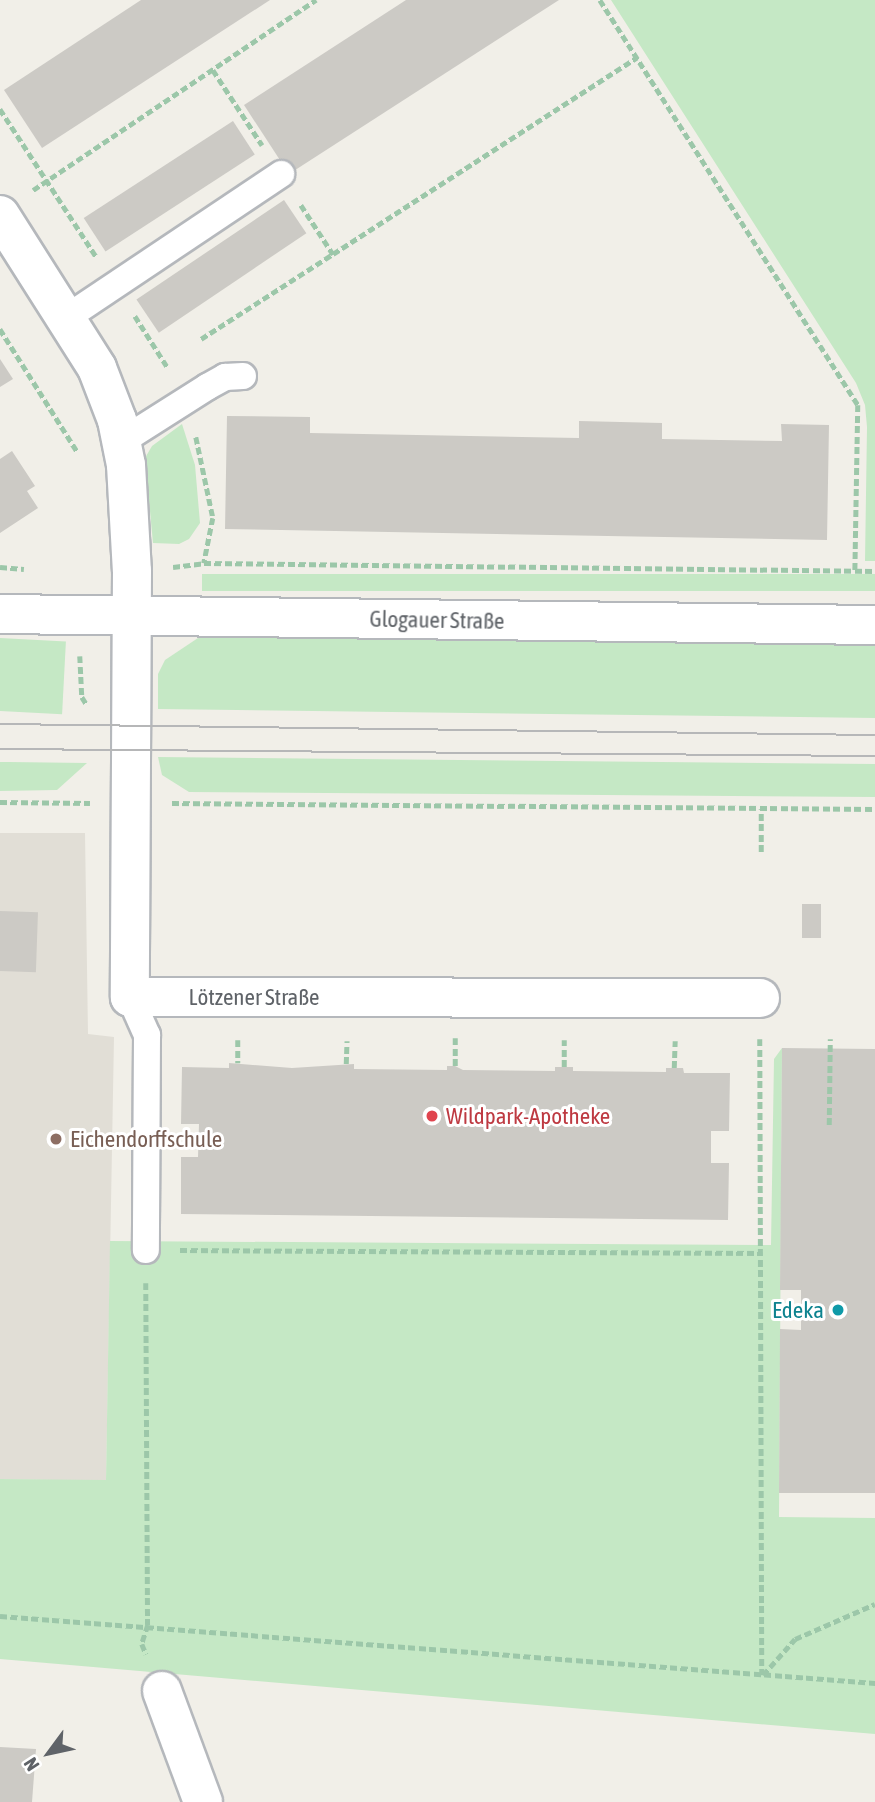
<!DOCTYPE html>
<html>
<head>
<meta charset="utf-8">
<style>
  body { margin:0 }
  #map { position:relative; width:875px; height:1802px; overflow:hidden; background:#f1efe8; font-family:"Asap Condensed",sans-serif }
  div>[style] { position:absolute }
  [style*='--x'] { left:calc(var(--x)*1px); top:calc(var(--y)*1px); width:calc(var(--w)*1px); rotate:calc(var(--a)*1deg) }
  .education>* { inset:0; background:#e1ded6 }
  .green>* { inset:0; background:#c5e8c5; transform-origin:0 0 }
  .building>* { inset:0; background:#cccac5; transform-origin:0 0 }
  .path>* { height:4.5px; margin-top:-2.25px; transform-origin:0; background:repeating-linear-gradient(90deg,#9cc7a9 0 7px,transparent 0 10.5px) }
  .roads { filter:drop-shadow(2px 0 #b5b8bc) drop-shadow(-2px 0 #b5b8bc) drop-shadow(0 2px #b5b8bc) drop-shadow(0 -2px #b5b8bc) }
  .lane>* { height:26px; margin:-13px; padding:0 13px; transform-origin:13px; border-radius:13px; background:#fff }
  .street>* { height:38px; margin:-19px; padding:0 19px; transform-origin:19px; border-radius:19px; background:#fff }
  .tram>* { height:2px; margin:-1px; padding:0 1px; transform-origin:1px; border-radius:1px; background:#b6b7b8 }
  .dots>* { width:19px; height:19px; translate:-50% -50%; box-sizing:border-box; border:4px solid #fff; border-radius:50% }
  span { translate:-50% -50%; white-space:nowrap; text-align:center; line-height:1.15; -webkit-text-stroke:6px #fff; paint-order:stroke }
  .street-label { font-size:23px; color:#5f6368 }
  .health-label { font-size:23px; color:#be3a42 }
  .left { translate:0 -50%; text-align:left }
  .education-label { font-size:23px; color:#785e54 }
  .culture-label { font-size:23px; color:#0d838f }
  .right { translate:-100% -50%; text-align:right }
  .north { position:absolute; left:14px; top:1718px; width:70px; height:70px; -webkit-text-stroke:5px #fff; paint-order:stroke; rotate:237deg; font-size:19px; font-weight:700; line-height:28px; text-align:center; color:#5f6368 }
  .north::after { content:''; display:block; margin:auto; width:24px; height:32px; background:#5f6368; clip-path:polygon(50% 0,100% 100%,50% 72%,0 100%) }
</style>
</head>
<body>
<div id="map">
  <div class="education">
    <i style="clip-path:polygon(0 833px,85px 833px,88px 1034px,114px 1037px,106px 1481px,0 1479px)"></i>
  </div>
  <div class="green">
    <i style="clip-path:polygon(611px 0,875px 0,875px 561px,865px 561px,867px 427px,865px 405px,856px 383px)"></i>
    <i style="clip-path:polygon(182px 424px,195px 465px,200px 523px,189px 539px,179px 544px,153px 543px,145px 458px,152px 446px)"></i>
    <i style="left:202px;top:574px;width:673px;height:17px"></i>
    <i style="clip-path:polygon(207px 632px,875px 640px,875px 718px,158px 709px,158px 674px,165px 660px)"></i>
    <i style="left:0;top:638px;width:66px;height:73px;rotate:3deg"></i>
    <i style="clip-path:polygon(158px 757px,875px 764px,875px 797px,189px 792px,162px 775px)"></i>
    <i style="clip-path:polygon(0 762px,9px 762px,87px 763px,57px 790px,0 791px)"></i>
    <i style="clip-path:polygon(782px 1048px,779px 1517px,875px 1518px,875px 1734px,0 1659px,0 1479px,106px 1480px,110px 1241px,771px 1245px,774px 1059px)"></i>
  </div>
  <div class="building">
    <i style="clip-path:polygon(141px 0,270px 0,42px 148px,4px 90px)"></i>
    <i style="clip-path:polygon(406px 0,559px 0,289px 174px,244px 105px)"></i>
    <i style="left:233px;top:121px;width:40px;height:178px;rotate:57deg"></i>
    <i style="left:284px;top:200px;width:40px;height:178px;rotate:56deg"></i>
    <i style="clip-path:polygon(0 359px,13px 379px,0 387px)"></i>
    <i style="clip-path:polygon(227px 416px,310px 417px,310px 433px,579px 438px,579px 421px,662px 423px,662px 439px,782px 441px,781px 424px,829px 425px,827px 540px,225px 529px)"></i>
    <i style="clip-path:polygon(12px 451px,35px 486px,27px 491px,38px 508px,0 533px,0 459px)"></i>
    <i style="left:802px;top:904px;width:19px;height:34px"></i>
    <i style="left:0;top:911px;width:38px;height:60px;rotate:2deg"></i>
    <i style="clip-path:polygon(782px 1048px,875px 1049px,875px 1493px,779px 1493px,780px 1329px,801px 1330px,801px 1290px,780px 1290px)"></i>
    <i style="clip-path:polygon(229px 1063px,292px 1068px,354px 1064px,354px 1069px,447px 1070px,447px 1066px,455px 1066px,463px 1070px,555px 1071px,555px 1067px,573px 1067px,573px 1071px,666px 1072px,666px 1068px,683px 1068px,684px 1073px,730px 1073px,729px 1131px,711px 1131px,711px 1163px,729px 1163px,728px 1220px,181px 1214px,181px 1157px,198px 1157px,199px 1124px,181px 1124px,182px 1067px,229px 1068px)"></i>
    <i style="clip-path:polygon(0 1747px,36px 1749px,32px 1802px,0 1802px)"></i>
  </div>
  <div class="path">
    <i style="--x:600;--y:0;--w:480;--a:57.5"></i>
    <i style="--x:858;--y:405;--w:166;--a:91"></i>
    <i style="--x:213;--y:70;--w:90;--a:56.8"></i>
    <i style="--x:0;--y:109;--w:176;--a:56.9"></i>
    <i style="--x:33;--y:190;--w:341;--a:-33.9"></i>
    <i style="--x:301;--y:205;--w:59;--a:56.9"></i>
    <i style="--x:333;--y:254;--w:362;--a:-32.9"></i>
    <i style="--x:135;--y:316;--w:62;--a:57.6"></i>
    <i style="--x:0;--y:329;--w:146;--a:57.8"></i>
    <i style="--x:201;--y:339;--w:157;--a:-32.8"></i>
    <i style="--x:196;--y:437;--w:83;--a:78.1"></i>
    <i style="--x:213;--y:518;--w:46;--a:101.3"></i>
    <i style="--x:0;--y:567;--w:24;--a:5"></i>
    <i style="--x:173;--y:567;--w:31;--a:-7"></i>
    <i style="--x:204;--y:563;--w:671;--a:0.68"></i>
    <i style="--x:80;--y:656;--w:41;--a:87.2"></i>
    <i style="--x:82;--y:697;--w:9;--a:58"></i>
    <i style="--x:0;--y:802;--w:90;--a:0.6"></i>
    <i style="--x:172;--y:803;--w:703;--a:0.49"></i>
    <i style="--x:761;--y:852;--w:43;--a:-90"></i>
    <i style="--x:760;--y:1039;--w:636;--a:89.82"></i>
    <i style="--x:238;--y:1040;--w:23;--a:90"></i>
    <i style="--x:346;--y:1064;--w:23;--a:-88"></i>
    <i style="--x:455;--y:1066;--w:28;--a:-90"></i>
    <i style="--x:564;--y:1067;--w:27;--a:-90"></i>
    <i style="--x:674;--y:1068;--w:27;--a:-88"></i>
    <i style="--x:829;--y:1125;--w:86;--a:-89.3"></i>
    <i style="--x:180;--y:1250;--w:581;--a:0.3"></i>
    <i style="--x:146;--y:1283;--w:342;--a:89.7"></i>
    <i style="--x:148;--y:1625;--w:20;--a:108"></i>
    <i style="--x:142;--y:1644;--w:11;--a:68"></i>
    <i style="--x:0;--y:1616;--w:878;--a:4.38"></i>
    <i style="--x:763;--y:1675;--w:48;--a:-48.4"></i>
    <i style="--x:795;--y:1639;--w:87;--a:-23.6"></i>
  </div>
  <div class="roads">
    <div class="lane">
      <i style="--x:66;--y:318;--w:259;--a:-33.8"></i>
      <i style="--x:122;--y:441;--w:101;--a:-32.4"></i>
      <i style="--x:207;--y:387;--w:21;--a:-29"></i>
      <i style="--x:225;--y:377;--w:18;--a:-3"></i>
      <i style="--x:130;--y:997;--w:42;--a:65.9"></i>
      <i style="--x:147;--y:1035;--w:215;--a:90.3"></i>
    </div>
    <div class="street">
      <i style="--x:0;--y:215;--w:181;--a:57.6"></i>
      <i style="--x:97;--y:368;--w:56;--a:69"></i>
      <i style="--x:117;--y:420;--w:46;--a:78.7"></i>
      <i style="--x:126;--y:465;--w:106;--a:86.8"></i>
      <i style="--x:132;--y:571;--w:426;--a:90.3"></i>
      <i style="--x:130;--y:997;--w:630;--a:0.09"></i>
      <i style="--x:0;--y:614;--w:875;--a:0.72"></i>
      <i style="--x:162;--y:1691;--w:118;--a:69.7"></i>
    </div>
  </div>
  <div class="tram">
    <i style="--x:0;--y:724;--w:875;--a:0.72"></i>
    <i style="--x:0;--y:749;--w:875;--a:0.46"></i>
  </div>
  <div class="dots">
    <i style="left:432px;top:1116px;background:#e0444e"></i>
    <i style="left:56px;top:1139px;background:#8d6e63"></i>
    <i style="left:838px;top:1310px;background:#0f9aa8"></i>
  </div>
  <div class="street-label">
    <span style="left:437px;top:620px;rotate:1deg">Glogauer Straße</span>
    <span style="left:254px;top:997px">Lötzener Straße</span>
  </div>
  <div class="health-label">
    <span class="left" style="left:446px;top:1116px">Wildpark-Apotheke</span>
  </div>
  <div class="education-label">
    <span class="left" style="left:70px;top:1139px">Eichendorffschule</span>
  </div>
  <div class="culture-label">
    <span class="right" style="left:824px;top:1310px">Edeka</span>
  </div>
  <div class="north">N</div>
</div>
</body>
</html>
